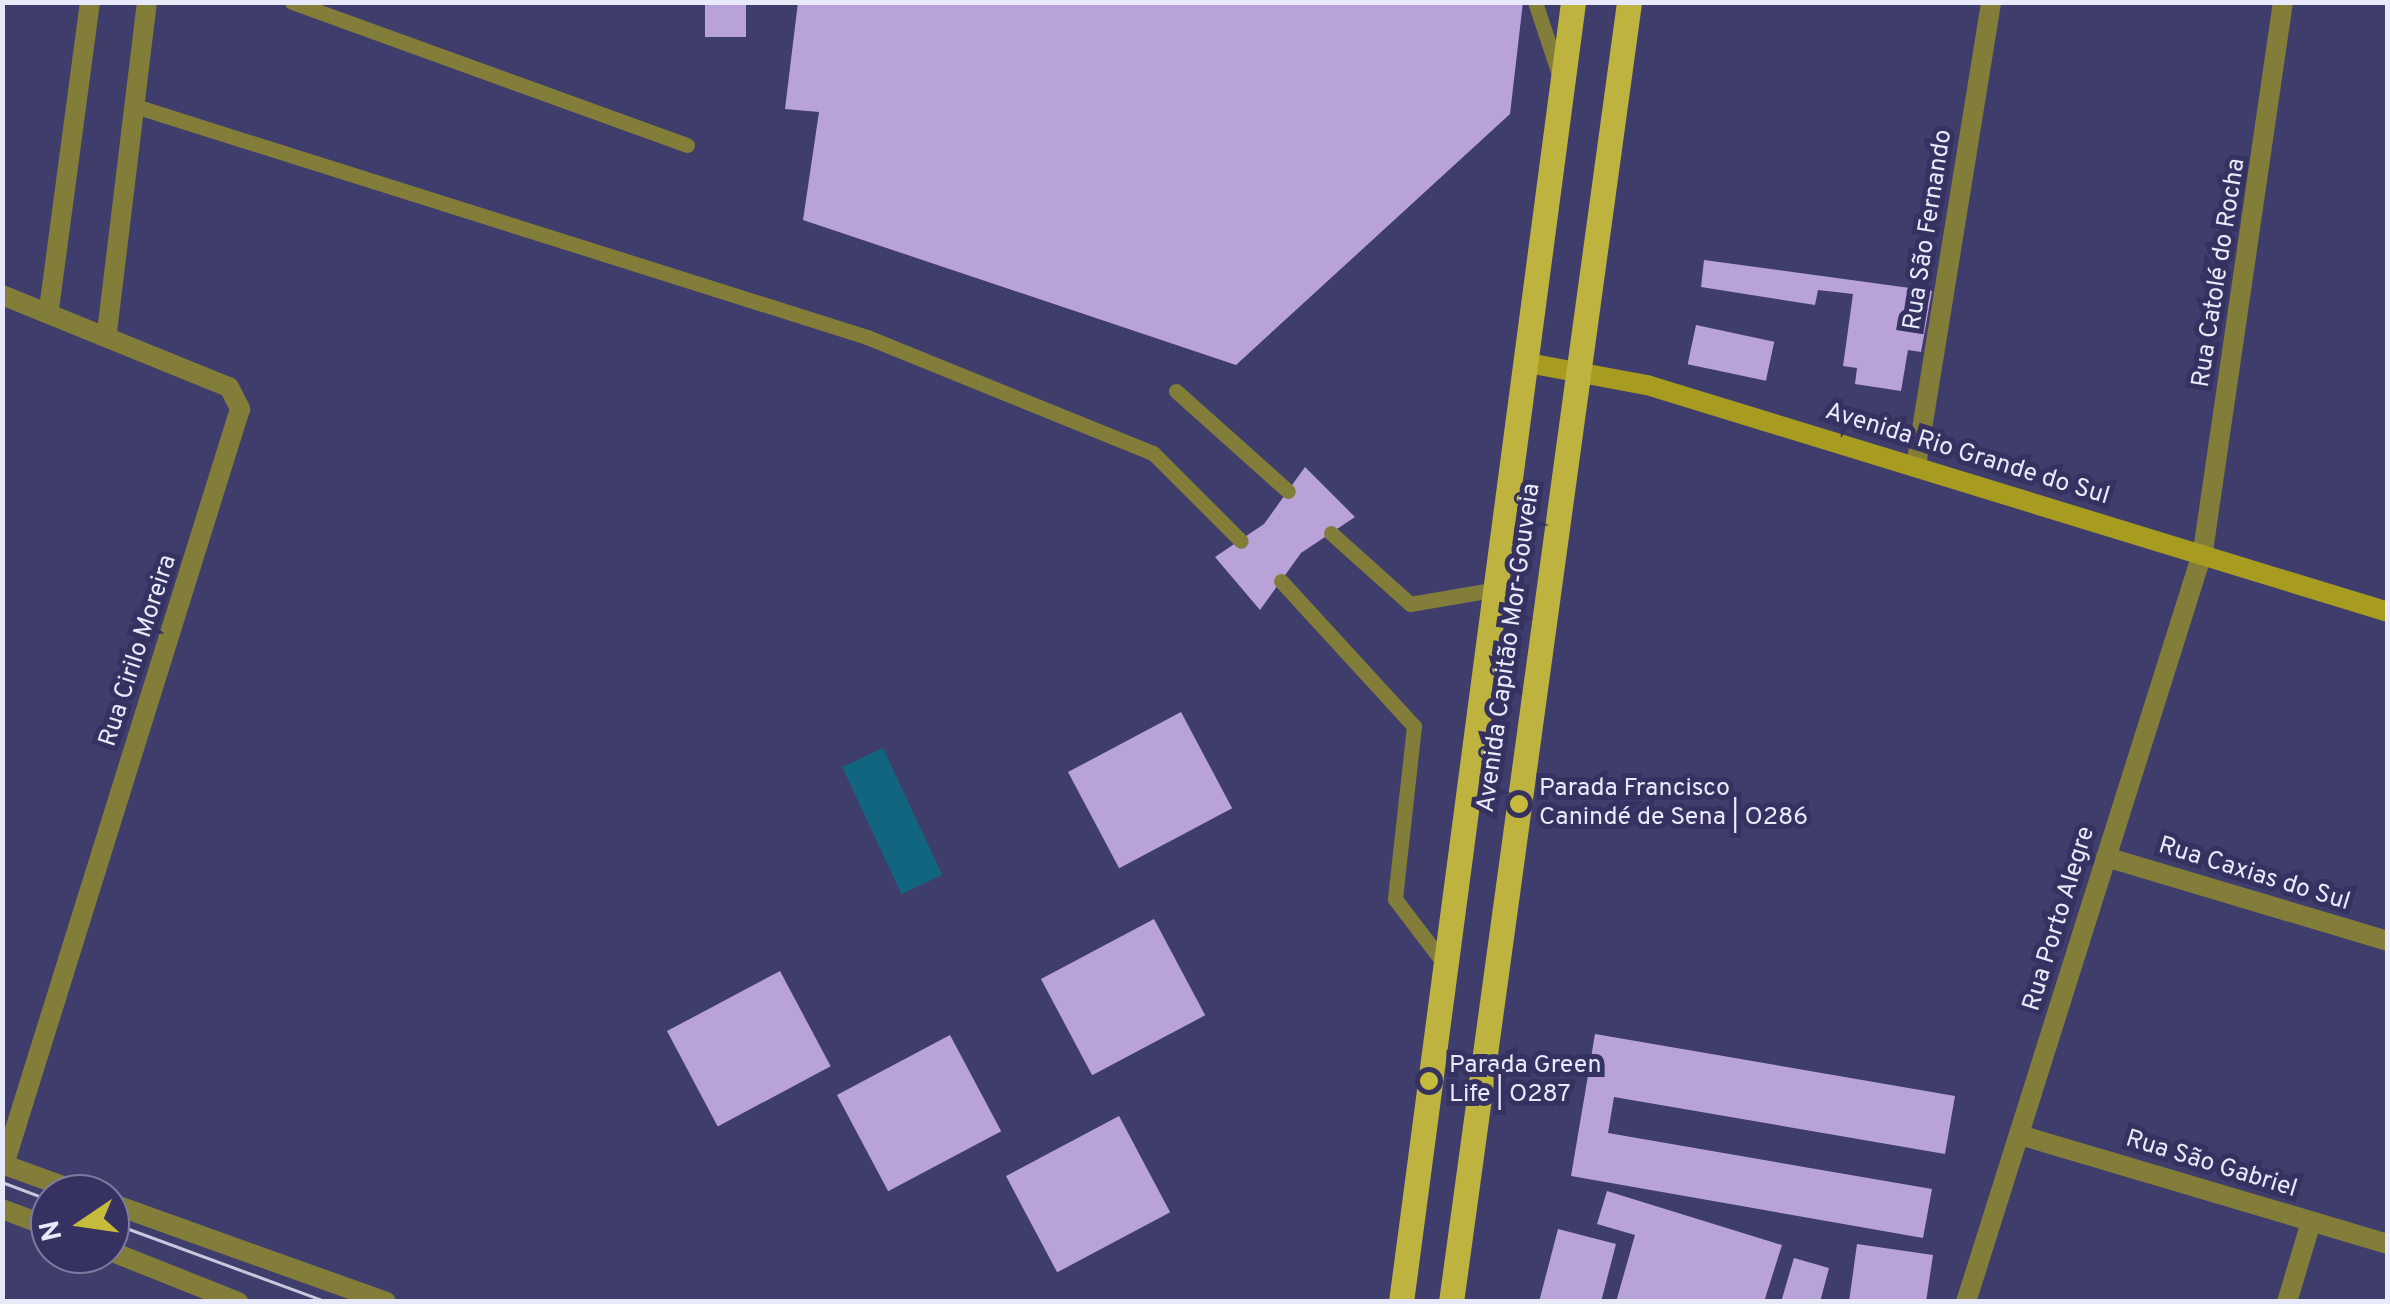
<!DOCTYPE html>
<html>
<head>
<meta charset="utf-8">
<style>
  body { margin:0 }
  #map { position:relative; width:2390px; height:1304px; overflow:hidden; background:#3f3d6c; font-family:Overpass,sans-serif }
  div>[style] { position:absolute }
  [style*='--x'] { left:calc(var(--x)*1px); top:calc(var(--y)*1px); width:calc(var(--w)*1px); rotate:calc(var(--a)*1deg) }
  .water>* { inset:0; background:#12657e; transform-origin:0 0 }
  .building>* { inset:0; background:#b9a2d8; transform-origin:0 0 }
  .lane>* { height:15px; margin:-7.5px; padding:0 7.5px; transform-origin:7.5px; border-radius:7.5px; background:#837d3a }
  .street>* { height:20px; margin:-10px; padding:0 10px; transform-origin:10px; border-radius:10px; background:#837d3a }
  .secondary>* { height:20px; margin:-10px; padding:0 10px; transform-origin:10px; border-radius:10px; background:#a79c20 }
  .primary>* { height:25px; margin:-12.5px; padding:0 12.5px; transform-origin:12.5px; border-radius:12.5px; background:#beb33f }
  .tram>* { height:2.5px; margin:-1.25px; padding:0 1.25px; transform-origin:1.25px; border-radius:1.25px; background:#c7c8de }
  .dots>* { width:28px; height:28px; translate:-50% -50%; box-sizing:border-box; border:5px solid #353261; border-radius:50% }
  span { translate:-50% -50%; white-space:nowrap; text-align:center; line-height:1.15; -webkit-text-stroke:10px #353261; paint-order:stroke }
  .street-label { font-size:25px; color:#e8e9fa }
  .poi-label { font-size:25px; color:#e8e9fa }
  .left { translate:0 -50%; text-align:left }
  .frame { position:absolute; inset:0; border:5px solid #e8e9fa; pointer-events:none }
  .north { position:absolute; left:30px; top:1174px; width:100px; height:100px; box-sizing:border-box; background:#353261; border:2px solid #7d7b9e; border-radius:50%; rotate:257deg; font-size:28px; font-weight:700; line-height:40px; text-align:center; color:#e8e9fa }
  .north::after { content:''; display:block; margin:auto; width:35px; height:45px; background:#c7bb3c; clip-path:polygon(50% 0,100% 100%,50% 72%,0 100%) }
</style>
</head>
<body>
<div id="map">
  <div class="water">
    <i style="left:883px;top:748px;width:140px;height:45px;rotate:65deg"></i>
  </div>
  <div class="building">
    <i style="left:705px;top:2px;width:41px;height:35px"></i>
    <i style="clip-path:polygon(798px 2px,1523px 2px,1510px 114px,1236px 365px,803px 220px,819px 112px,785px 109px)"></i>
    <i style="clip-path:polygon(1704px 260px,1932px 291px,1921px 352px,1908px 350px,1901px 391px,1855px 384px,1857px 368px,1843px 366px,1853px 294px,1818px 290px,1815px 305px,1701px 287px)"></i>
    <i style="left:1696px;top:325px;width:80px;height:40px;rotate:12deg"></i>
    <i style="clip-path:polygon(1305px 467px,1355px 517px,1301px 553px,1260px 610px,1215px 557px,1264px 524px)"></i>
    <i style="left:1181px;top:712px;width:109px;height:128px;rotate:62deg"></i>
    <i style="left:1154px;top:919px;width:109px;height:128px;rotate:62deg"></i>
    <i style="left:780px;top:971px;width:108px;height:128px;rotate:62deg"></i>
    <i style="clip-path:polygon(1595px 1034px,1955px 1096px,1945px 1154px,1614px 1097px,1608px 1133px,1932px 1189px,1923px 1238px,1571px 1176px)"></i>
    <i style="left:950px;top:1035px;width:109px;height:128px;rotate:62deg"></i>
    <i style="left:1119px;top:1116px;width:109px;height:128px;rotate:62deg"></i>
    <i style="clip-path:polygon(1607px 1191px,1782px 1245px,1764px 1302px,1616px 1302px,1635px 1235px,1597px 1224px)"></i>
    <i style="clip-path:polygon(1558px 1229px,1616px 1244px,1601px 1302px,1539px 1302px)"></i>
    <i style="clip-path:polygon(1857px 1244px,1933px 1255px,1926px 1302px,1849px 1302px)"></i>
    <i style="clip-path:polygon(1794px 1258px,1829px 1268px,1820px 1302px,1781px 1302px)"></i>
  </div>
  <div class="lane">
    <i style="--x:292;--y:2;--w:420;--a:19.9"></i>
    <i style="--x:1535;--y:2;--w:76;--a:71.6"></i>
    <i style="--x:135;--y:106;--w:768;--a:17.51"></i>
    <i style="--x:867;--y:337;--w:309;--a:22.1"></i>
    <i style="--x:1153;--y:453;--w:124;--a:45"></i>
    <i style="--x:1176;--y:391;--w:150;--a:41.8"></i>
    <i style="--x:1331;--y:533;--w:106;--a:41.9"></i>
    <i style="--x:1410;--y:604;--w:89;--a:-9.7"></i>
    <i style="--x:1281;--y:581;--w:197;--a:47.5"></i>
    <i style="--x:1414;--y:726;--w:174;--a:96.3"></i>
    <i style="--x:1395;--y:899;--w:79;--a:52.7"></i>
  </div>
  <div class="street">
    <i style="--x:2;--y:295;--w:245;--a:22.1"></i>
    <i style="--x:229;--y:387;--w:25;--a:63"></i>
    <i style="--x:240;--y:409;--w:792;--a:107.34"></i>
    <i style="--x:49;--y:309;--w:310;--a:-82.4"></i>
    <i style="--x:107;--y:332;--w:332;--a:-83.1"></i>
    <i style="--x:1916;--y:466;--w:470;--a:-80.8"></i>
    <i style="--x:2106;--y:857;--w:294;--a:16.6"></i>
    <i style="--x:2020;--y:1135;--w:384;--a:16.5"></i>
    <i style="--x:2;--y:1164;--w:88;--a:19.9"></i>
    <i style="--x:110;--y:1203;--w:293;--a:19.7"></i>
    <i style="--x:2;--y:1209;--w:51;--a:20.6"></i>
    <i style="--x:110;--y:1251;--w:138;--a:21.7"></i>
    <i style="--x:1966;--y:1302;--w:788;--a:-72.49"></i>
    <i style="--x:2203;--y:551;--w:555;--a:-81.71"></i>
    <i style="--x:2287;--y:1302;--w:84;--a:-73.3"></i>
  </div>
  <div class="secondary">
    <i style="--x:1528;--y:363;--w:121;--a:10.5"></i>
    <i style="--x:1647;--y:385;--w:775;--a:17.03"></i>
  </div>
  <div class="primary">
    <i style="--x:1401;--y:1302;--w:1311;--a:-82.46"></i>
    <i style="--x:1451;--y:1302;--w:1312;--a:-82.2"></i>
  </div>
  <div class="tram">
    <i style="--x:2;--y:1182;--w:51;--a:20.6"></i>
    <i style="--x:110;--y:1222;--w:231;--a:20.2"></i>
  </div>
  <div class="dots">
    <i style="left:1519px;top:804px;background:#c7bb3c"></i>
    <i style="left:1429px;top:1081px;background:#c7bb3c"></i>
  </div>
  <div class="street-label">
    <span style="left:1929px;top:230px;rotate:-81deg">Rua São Fernando</span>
    <span style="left:2220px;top:273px;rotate:-81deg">Rua Catolé do Rocha</span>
    <span style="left:1967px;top:455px;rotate:17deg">Avenida Rio Grande do Sul</span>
    <span style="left:1510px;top:648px;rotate:-82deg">Avenida Capitão Mor-Gouveia</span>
    <span style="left:139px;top:651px;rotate:-72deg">Rua Cirilo Moreira</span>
    <span style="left:2254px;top:875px;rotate:17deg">Rua Caxias do Sul</span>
    <span style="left:2060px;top:919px;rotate:-73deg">Rua Porto Alegre</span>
    <span style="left:2211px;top:1165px;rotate:17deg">Rua São Gabriel</span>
  </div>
  <div class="poi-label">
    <span class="left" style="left:1539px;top:804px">Parada Francisco<br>Canindé de Sena | O286</span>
    <span class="left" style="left:1449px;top:1081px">Parada Green<br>Life | O287</span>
  </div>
  <div class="frame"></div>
  <div class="north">N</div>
</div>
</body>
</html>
